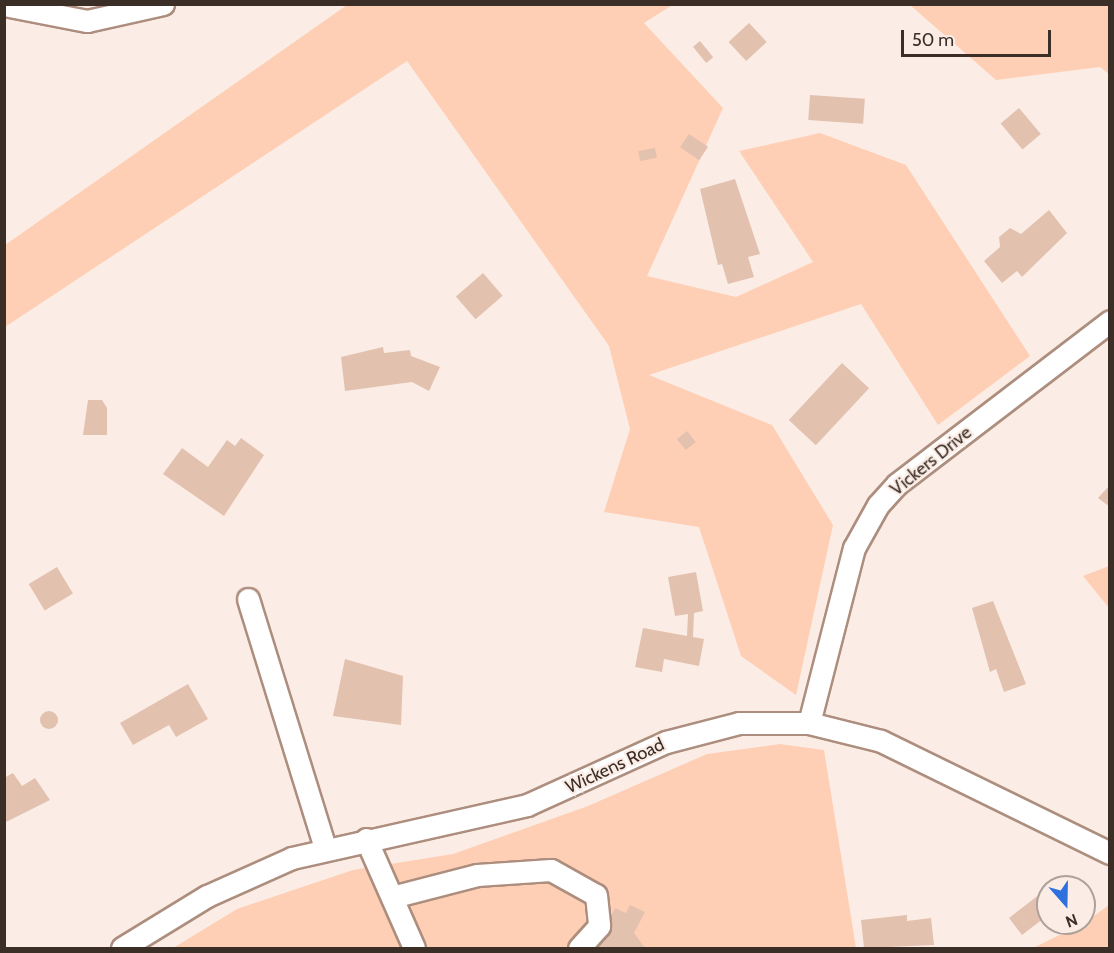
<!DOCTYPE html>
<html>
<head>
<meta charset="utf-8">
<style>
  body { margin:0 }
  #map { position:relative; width:1114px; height:953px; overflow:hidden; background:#fbede6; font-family:Cabin,sans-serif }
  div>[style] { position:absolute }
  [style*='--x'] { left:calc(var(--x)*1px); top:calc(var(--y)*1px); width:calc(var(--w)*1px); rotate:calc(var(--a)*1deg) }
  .green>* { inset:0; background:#fecfb5 }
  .building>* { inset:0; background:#e2c1af; transform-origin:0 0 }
  .round { border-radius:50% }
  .roads { filter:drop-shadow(2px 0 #ad8e7e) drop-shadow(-2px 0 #ad8e7e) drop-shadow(0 2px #ad8e7e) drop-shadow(0 -2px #ad8e7e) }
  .minor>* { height:21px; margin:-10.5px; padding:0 10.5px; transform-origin:10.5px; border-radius:10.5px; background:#fff }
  span { translate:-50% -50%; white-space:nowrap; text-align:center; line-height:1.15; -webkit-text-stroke:4.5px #fbede6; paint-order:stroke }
  .street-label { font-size:18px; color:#3b2e27 }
  .frame { position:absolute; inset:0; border:6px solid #3b2e27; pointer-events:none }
  .north { position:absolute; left:1036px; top:875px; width:60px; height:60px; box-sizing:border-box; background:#fbede6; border:2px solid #aea19a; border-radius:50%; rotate:160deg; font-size:16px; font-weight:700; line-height:24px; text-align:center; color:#3b2e27 }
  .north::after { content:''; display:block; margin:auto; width:21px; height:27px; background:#2e71de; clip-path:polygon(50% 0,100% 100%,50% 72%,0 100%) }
  .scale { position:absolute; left:901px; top:30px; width:150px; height:27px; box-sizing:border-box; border:3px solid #3b2e27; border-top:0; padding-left:8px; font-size:18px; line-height:21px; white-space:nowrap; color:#3b2e27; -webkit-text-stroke:4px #fbede6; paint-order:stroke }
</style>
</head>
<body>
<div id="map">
  <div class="green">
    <i style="clip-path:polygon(674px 4px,644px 23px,723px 108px,647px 276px,736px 297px,813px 262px,739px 151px,820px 133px,906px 165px,1030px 356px,938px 425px,861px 304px,649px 375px,772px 425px,833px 525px,796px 695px,741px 656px,699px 527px,604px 512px,630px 429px,609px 346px,407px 61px,5px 327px,5px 245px,347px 5px)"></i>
    <i style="clip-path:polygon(910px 5px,1109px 5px,1109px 74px,1100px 67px,996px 80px)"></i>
    <i style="clip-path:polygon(1109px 566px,1110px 566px,1109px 608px,1083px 576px)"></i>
    <i style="clip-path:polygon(780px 744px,824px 750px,856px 948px,173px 948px,237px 909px,353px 870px,453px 854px,588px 806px,707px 754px)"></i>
    <i style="clip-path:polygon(1109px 905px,1109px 948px,1033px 948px,1084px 923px)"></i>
  </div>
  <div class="building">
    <i style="left:749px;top:23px;width:26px;height:28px;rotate:47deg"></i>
    <i style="left:700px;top:41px;width:21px;height:9px;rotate:51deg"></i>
    <i style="left:810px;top:95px;width:55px;height:25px;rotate:4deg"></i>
    <i style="left:1019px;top:108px;width:34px;height:24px;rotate:50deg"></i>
    <i style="left:689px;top:134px;width:23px;height:16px;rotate:34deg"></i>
    <i style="left:655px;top:148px;width:10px;height:17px;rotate:79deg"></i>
    <i style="clip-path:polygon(735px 179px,760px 254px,748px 257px,754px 277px,728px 284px,722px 264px,718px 265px,700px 189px)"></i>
    <i style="clip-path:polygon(1049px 210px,1067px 233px,1022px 277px,1017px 271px,1002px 283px,984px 261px,1000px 247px,999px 237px,1010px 228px,1021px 234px)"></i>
    <i style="left:483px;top:273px;width:30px;height:36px;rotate:49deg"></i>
    <i style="clip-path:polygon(383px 347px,384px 353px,410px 350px,411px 356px,440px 367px,429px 391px,412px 382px,345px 391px,341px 357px)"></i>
    <i style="left:842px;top:363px;width:37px;height:78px;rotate:43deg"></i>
    <i style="clip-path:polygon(88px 400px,102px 400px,107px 408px,107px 435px,83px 435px)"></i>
    <i style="left:687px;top:431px;width:14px;height:13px;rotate:51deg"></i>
    <i style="clip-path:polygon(241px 438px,264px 455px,224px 516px,163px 474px,182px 448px,208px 467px,227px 440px,235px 446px)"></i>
    <i style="clip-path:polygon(1110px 485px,1110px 507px,1098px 498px)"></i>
    <i style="left:57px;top:567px;width:31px;height:33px;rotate:59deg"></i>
    <i style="clip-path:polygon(696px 572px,703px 611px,694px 613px,693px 637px,704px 639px,699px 666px,664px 659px,662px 672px,635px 667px,643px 628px,687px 636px,688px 614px,675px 616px,668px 577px)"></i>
    <i style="clip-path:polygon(993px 601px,1026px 684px,1004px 692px,996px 669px,990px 672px,972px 608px)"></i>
    <i style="clip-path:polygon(345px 659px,403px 676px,401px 725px,333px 716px)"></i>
    <i style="clip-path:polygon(188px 684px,208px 719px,176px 737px,169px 725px,133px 745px,120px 723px)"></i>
    <i class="round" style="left:40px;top:711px;width:18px;height:18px"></i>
    <i style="clip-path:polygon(13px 773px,22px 786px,35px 778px,50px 800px,4px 823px,4px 778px)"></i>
    <i style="clip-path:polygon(1040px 894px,1048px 915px,1022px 935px,1009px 918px)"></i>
    <i style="clip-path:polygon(630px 905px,645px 912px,634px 933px,645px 948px,595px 948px,615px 908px,626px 913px)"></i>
    <i style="clip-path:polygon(907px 915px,907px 921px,931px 918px,934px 945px,864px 948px,861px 920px)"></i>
  </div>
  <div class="roads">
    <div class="minor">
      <i style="--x:4;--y:5;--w:85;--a:10.9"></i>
      <i style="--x:87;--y:21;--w:78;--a:-12.6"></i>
      <i style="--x:248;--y:599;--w:261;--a:72.8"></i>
      <i style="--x:809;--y:723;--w:181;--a:-75.6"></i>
      <i style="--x:854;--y:548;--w:49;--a:-60.8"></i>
      <i style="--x:878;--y:505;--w:28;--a:-48"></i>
      <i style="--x:897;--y:484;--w:268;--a:-37.4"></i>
      <i style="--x:366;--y:839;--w:119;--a:66.2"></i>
      <i style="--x:392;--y:897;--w:88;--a:-14.5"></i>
      <i style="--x:477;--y:875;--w:74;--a:-3.9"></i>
      <i style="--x:551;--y:870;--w:51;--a:29.1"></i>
      <i style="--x:596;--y:895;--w:31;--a:84"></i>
      <i style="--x:599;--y:926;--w:30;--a:132"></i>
      <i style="--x:122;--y:948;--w:100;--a:-31.5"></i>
      <i style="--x:207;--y:896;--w:93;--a:-24.1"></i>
      <i style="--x:292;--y:858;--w:241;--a:-12.7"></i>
      <i style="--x:527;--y:805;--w:153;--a:-24.4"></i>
      <i style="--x:666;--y:742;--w:75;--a:-14.6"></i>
      <i style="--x:739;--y:723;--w:70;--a:0"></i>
      <i style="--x:809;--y:723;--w:74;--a:14"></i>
      <i style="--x:881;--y:741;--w:255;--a:26.1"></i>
    </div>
  </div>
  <div class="street-label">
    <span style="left:931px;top:461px;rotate:-39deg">Vickers Drive</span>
    <span style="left:615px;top:766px;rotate:-25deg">Wickens Road</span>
  </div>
  <div class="frame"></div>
  <div class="north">N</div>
  <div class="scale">50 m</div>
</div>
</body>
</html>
